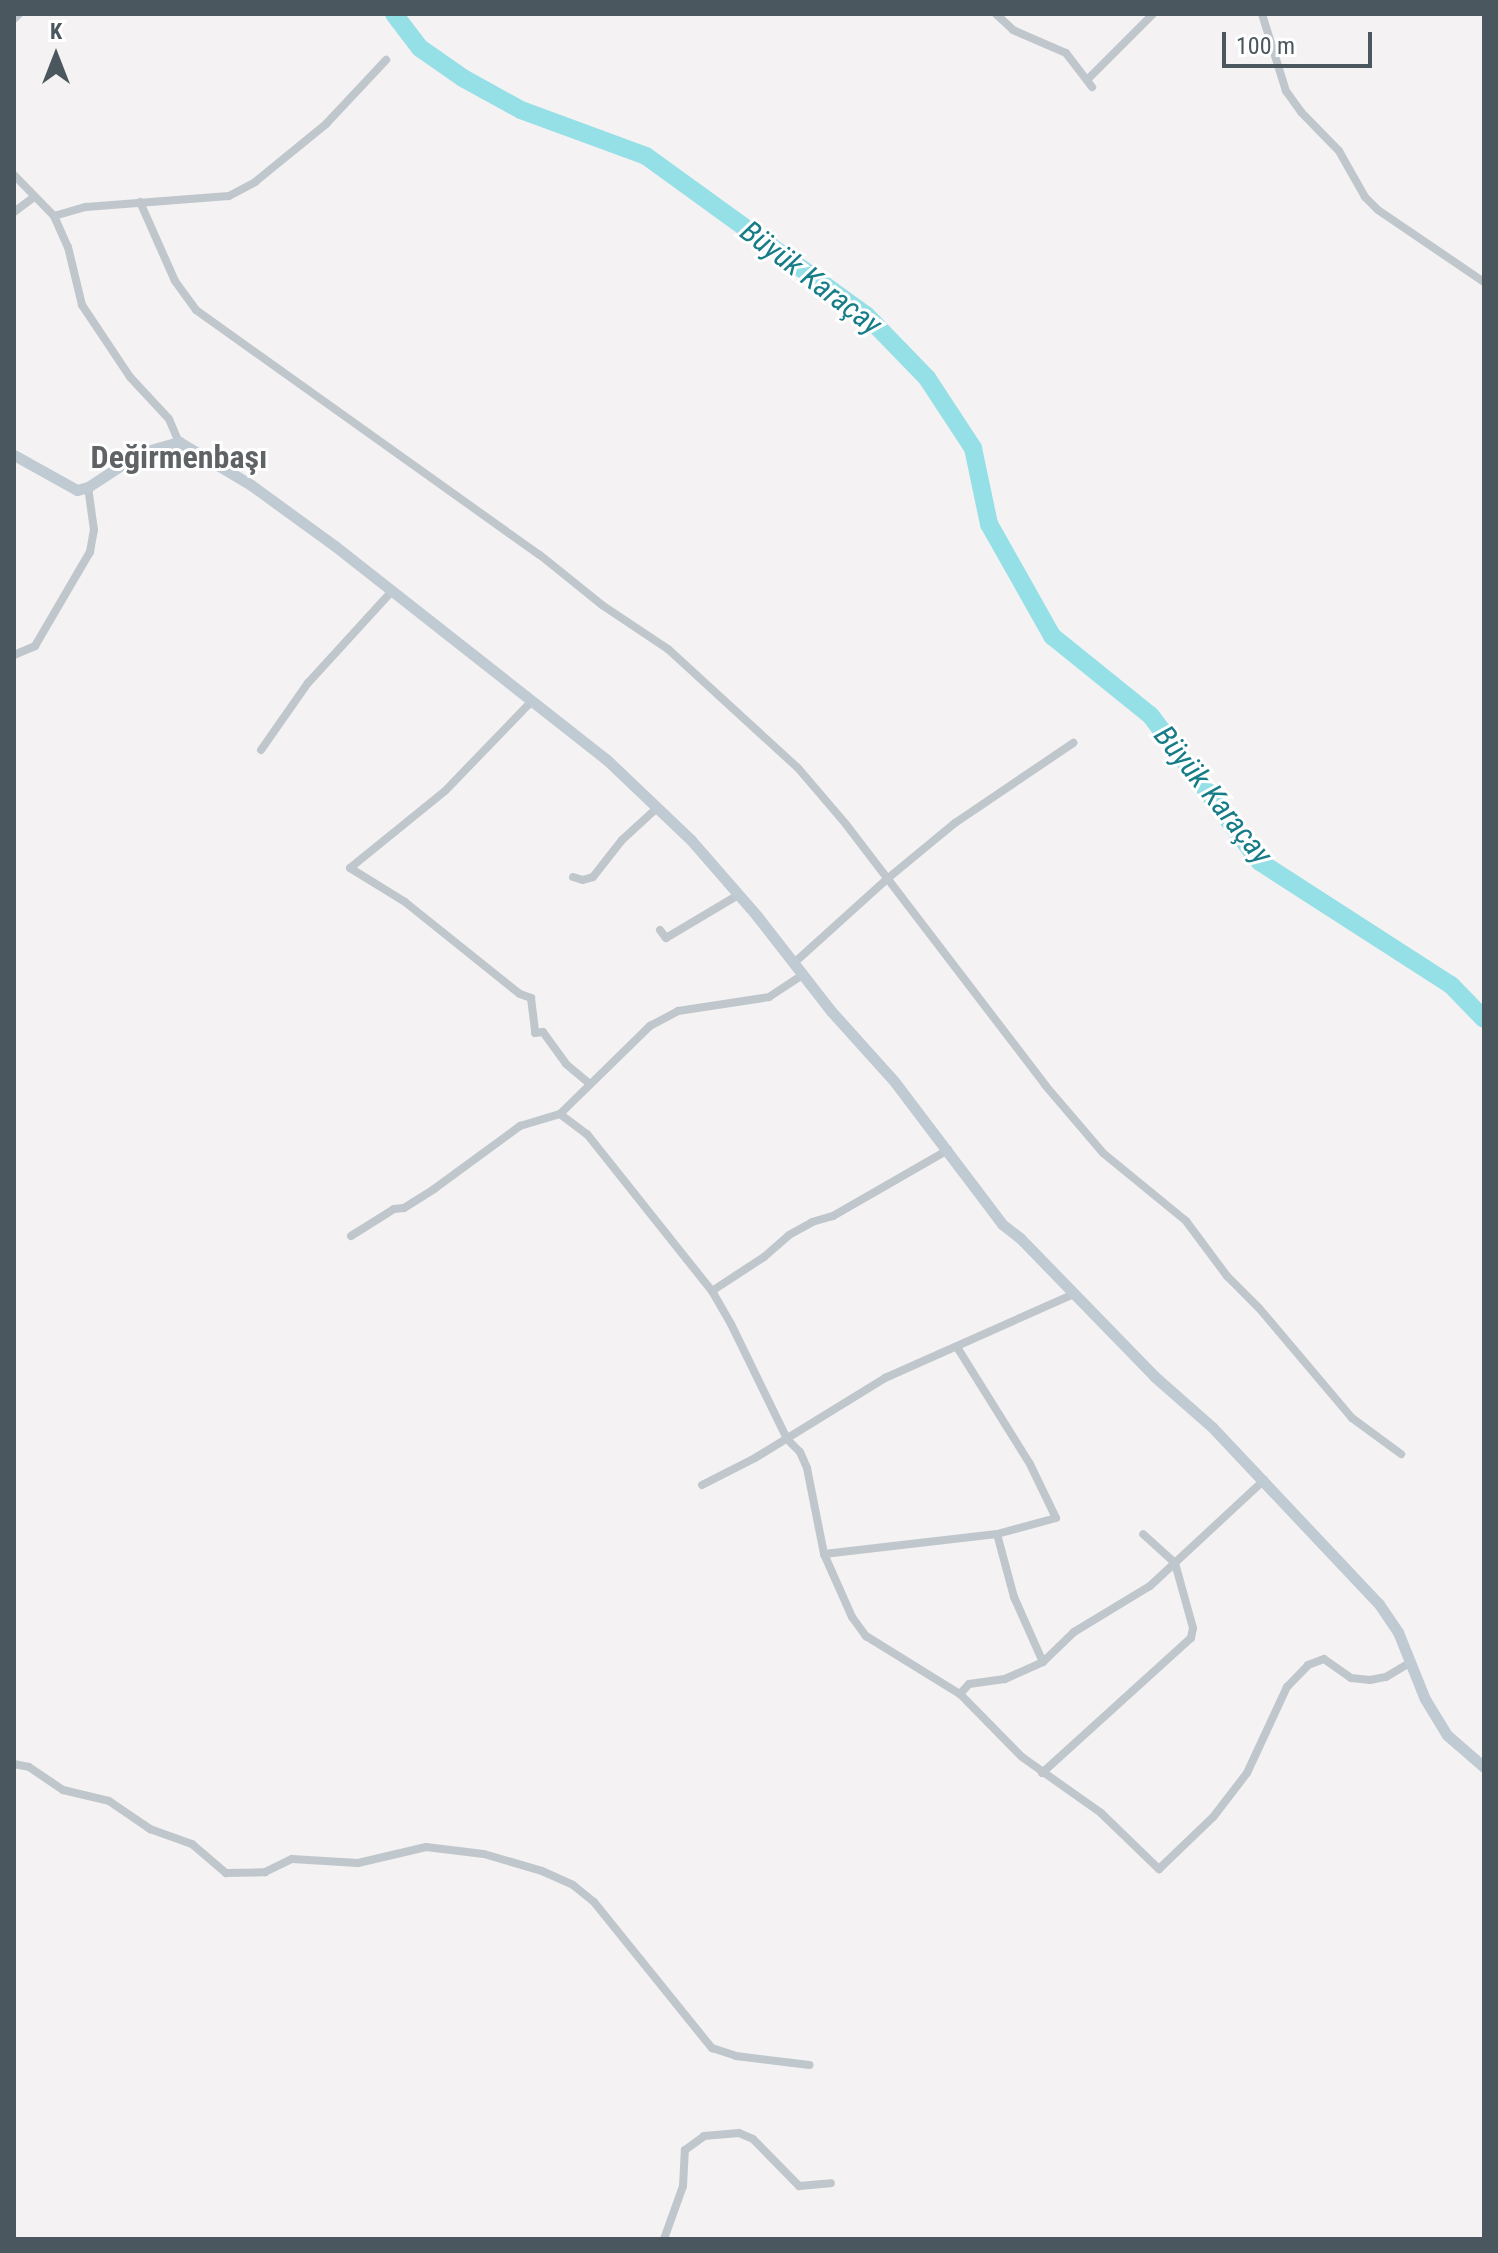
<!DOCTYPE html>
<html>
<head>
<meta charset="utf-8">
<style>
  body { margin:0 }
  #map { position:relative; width:1498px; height:2253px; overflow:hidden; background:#f4f2f2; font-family:"Roboto Condensed",sans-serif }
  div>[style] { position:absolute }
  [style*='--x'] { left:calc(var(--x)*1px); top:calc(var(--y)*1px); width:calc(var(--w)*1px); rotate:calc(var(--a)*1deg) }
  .river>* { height:18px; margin:-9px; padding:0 9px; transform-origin:9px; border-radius:9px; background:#95dfe7 }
  .street>* { height:8px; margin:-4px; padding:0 4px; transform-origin:4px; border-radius:4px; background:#bfc7cd }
  .secondary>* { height:11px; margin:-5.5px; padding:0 5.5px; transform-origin:5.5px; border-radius:5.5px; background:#bfcad2 }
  span { translate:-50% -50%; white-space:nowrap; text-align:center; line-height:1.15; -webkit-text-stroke:6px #fff; paint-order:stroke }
  .water-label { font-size:30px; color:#167c87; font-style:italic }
  .quarter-label { font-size:32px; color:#5f6366; font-weight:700 }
  .frame { position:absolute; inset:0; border:16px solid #4b575e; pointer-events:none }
  .north { position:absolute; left:16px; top:16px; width:80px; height:80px; -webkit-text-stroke:6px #fff; paint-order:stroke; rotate:0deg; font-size:22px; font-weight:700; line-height:32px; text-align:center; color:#4b575e }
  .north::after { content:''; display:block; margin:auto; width:28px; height:36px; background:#4b575e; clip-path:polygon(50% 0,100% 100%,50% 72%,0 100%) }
  .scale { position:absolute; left:1222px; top:32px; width:150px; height:36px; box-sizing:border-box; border:4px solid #4b575e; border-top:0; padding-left:10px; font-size:24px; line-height:28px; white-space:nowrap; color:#4b575e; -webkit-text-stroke:6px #fff; paint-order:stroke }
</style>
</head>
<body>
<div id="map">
  <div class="river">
    <i style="--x:394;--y:14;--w:43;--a:52.6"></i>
    <i style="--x:420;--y:48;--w:52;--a:34.9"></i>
    <i style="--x:463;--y:78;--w:66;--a:28.9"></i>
    <i style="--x:521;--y:110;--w:133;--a:20.2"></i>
    <i style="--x:646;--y:156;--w:271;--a:35.9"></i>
    <i style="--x:866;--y:315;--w:88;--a:45.9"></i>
    <i style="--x:927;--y:378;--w:84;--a:56.7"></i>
    <i style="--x:973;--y:448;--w:78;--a:78.1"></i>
    <i style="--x:989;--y:524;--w:129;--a:60.6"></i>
    <i style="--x:1052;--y:636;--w:127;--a:38.9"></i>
    <i style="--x:1151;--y:716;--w:182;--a:53.3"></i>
    <i style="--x:1260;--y:862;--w:227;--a:32.8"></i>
    <i style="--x:1451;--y:985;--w:47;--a:45.9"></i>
  </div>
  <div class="street">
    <i style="--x:996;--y:14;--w:23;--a:43"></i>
    <i style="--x:1013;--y:30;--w:58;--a:23.5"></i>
    <i style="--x:1066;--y:53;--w:43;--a:52.6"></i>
    <i style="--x:1262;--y:14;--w:81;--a:72.7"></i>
    <i style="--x:1286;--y:91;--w:26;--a:54"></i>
    <i style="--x:1301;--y:112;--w:54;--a:45.7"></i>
    <i style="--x:1339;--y:151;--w:53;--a:60.5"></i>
    <i style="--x:1365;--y:197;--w:18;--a:45"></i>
    <i style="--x:1378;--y:210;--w:128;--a:34.2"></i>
    <i style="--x:14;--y:19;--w:7;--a:-45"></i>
    <i style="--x:1087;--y:80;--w:93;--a:-45"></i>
    <i style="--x:14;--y:175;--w:57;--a:45.7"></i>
    <i style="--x:54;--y:216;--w:34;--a:66"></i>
    <i style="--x:68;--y:247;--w:60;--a:76.4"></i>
    <i style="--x:82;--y:305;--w:87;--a:56.3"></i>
    <i style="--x:130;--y:377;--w:57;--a:47.1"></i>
    <i style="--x:169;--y:419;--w:25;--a:67"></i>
    <i style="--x:140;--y:202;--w:86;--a:66.1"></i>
    <i style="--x:175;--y:281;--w:36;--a:54"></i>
    <i style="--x:196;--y:310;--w:422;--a:35.5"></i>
    <i style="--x:540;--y:555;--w:80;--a:38.9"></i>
    <i style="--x:602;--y:605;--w:79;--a:33.7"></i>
    <i style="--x:668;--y:649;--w:176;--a:42.5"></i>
    <i style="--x:798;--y:768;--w:72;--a:49.5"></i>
    <i style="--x:845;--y:823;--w:330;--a:52.6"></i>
    <i style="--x:1045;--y:1085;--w:89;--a:49.5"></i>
    <i style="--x:1103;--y:1153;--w:107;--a:39.3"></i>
    <i style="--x:1186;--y:1221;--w:69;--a:53.3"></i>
    <i style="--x:1227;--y:1276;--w:45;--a:45"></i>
    <i style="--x:1259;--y:1308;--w:144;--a:49.8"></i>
    <i style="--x:1352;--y:1418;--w:61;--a:36.3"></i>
    <i style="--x:14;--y:212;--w:25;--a:-37"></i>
    <i style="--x:54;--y:216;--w:33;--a:-16"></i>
    <i style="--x:86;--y:207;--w:143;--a:-4.4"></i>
    <i style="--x:229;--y:196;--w:30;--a:-28"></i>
    <i style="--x:255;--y:182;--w:92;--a:-39.2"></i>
    <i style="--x:326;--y:124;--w:88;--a:-46.8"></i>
    <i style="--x:14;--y:655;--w:23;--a:-23"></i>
    <i style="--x:35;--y:646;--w:109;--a:-59.7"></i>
    <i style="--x:90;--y:552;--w:22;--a:-80"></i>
    <i style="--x:94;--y:530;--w:43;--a:-97.9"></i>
    <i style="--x:530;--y:703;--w:122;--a:134"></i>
    <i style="--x:445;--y:791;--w:122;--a:141"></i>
    <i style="--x:350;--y:868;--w:65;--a:31.7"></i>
    <i style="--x:405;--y:902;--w:147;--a:38.7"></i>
    <i style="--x:520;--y:994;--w:12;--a:20"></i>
    <i style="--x:531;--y:998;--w:35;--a:83"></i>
    <i style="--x:535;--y:1033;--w:8;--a:-7"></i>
    <i style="--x:543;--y:1032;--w:39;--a:54"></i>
    <i style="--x:566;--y:1064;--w:30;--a:40"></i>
    <i style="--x:261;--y:750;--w:82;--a:-55"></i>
    <i style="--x:308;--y:683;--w:125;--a:-47.6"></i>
    <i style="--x:573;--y:877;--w:10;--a:17"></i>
    <i style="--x:583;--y:880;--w:10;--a:-17"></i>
    <i style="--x:593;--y:877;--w:47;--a:-51.9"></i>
    <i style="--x:622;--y:840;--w:49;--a:-42.5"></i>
    <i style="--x:660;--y:930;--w:10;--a:53"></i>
    <i style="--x:666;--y:938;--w:84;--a:-30.8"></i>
    <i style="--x:794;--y:963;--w:125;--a:-42.1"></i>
    <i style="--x:887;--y:879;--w:88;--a:-39.5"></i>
    <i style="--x:955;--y:823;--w:143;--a:-34.1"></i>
    <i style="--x:560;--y:1114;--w:34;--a:37"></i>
    <i style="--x:587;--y:1134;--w:201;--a:51.5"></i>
    <i style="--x:712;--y:1291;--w:38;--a:60"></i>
    <i style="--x:731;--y:1324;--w:128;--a:64"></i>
    <i style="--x:787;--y:1439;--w:18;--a:45"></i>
    <i style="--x:800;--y:1452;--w:17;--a:66"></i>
    <i style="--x:807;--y:1468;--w:88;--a:78.8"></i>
    <i style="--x:824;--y:1554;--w:69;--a:66"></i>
    <i style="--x:852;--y:1617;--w:24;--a:54"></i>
    <i style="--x:866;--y:1636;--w:110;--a:31.7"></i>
    <i style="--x:960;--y:1694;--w:88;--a:45.5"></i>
    <i style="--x:1022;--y:1757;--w:97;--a:35.3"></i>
    <i style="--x:1101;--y:1813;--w:81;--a:44"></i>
    <i style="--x:1159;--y:1869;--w:76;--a:-43.9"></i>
    <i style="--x:1214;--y:1816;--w:54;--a:-52.5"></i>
    <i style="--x:1247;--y:1773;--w:95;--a:-65.1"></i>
    <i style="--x:1287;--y:1687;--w:30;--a:-46"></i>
    <i style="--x:1308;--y:1665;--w:17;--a:-21"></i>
    <i style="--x:1324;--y:1659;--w:33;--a:35"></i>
    <i style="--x:1351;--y:1678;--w:19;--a:6"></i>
    <i style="--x:1370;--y:1680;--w:16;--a:-11"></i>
    <i style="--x:1386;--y:1677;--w:27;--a:-31"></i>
    <i style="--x:351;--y:1236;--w:51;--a:-32.1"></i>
    <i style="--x:394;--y:1209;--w:10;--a:-6"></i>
    <i style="--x:404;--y:1208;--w:36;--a:-32"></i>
    <i style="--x:434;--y:1189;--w:107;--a:-36.2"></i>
    <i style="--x:520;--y:1126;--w:42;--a:-16.7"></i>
    <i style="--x:560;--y:1114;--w:126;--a:-44.4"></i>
    <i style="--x:650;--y:1026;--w:32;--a:-28"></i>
    <i style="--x:678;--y:1011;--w:92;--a:-8.7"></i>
    <i style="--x:769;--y:997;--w:42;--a:-33.3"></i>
    <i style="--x:712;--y:1291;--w:62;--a:-33.2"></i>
    <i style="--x:764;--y:1257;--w:33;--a:-41"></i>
    <i style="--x:789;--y:1235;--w:26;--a:-29"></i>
    <i style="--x:812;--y:1222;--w:22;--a:-16"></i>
    <i style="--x:833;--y:1216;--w:133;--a:-29.9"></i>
    <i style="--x:702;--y:1485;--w:59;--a:-27"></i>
    <i style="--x:755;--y:1458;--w:153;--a:-31.6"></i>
    <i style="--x:885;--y:1378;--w:207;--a:-24"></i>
    <i style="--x:997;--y:1534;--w:65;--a:74.9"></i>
    <i style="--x:1014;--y:1597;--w:71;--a:66"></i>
    <i style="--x:824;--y:1554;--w:174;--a:-6.6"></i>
    <i style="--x:997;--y:1534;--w:61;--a:-15.2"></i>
    <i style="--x:1056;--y:1518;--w:60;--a:-115.7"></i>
    <i style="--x:1030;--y:1464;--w:138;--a:-122"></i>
    <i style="--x:960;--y:1694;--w:13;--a:-48"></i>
    <i style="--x:969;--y:1684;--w:36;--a:-8"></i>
    <i style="--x:1005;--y:1679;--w:42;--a:-24.1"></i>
    <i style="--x:1043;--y:1662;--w:43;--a:-44.1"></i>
    <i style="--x:1074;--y:1632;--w:89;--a:-31.2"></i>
    <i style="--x:1150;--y:1586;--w:156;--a:-42.9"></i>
    <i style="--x:14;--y:1764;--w:15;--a:11"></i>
    <i style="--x:29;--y:1767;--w:41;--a:34.1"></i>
    <i style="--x:63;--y:1790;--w:47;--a:13.4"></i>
    <i style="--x:109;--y:1801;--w:50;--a:34.3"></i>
    <i style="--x:150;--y:1829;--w:45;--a:19.7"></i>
    <i style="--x:192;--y:1844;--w:45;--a:40.5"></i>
    <i style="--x:226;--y:1873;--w:39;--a:-1"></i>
    <i style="--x:265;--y:1872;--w:30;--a:-26"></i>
    <i style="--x:292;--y:1859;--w:66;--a:3.5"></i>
    <i style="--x:358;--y:1863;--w:70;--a:-13.2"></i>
    <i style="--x:426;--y:1847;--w:58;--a:6.9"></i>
    <i style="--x:484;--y:1854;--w:60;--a:16.3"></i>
    <i style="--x:542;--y:1871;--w:34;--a:24"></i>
    <i style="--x:573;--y:1885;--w:27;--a:39"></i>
    <i style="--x:594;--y:1902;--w:188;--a:51.1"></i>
    <i style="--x:712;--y:2048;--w:25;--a:18"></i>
    <i style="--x:736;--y:2056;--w:74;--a:7"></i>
    <i style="--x:1042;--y:1773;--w:201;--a:-42.2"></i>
    <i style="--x:1191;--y:1638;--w:10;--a:-79"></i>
    <i style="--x:1193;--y:1628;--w:67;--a:-105.5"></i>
    <i style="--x:1175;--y:1563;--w:43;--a:-137.8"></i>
    <i style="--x:664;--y:2239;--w:56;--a:-70.3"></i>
    <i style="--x:683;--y:2186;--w:36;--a:-87"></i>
    <i style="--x:685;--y:2150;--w:24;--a:-36"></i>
    <i style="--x:704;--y:2136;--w:35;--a:-5"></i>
    <i style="--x:739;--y:2133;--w:15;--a:23"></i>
    <i style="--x:753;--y:2139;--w:66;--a:45.6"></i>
    <i style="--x:799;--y:2186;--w:32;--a:-5"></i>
  </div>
  <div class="secondary">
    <i style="--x:14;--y:455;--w:72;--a:29.1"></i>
    <i style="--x:77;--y:490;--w:11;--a:-15"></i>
    <i style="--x:88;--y:487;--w:62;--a:-33.2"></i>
    <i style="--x:140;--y:453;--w:41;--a:-15.8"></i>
    <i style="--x:179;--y:442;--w:84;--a:30.8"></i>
    <i style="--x:251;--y:485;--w:104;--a:36"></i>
    <i style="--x:335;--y:546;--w:345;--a:38.2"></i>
    <i style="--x:606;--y:759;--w:117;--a:43.6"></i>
    <i style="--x:691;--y:840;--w:101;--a:49"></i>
    <i style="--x:757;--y:916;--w:120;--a:52.1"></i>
    <i style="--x:831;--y:1011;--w:94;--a:48"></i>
    <i style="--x:894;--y:1081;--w:179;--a:52.9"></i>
    <i style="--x:1002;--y:1224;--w:23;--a:38"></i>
    <i style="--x:1020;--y:1238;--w:192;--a:45.8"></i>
    <i style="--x:1154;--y:1376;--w:77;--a:41.3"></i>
    <i style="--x:1212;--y:1427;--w:243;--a:46.7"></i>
    <i style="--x:1379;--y:1604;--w:34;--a:56"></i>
    <i style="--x:1398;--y:1632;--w:72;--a:68.1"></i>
    <i style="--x:1425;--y:1699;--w:42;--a:58.6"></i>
    <i style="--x:1447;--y:1735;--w:49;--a:40.9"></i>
  </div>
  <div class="water-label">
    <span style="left:811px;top:278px;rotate:37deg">Büyük Karaçay</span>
    <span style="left:1213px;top:795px;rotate:51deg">Büyük Karaçay</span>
  </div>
  <div class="quarter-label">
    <span style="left:179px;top:457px">Değirmenbaşı</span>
  </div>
  <div class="frame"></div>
  <div class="north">K</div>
  <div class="scale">100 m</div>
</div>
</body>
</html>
